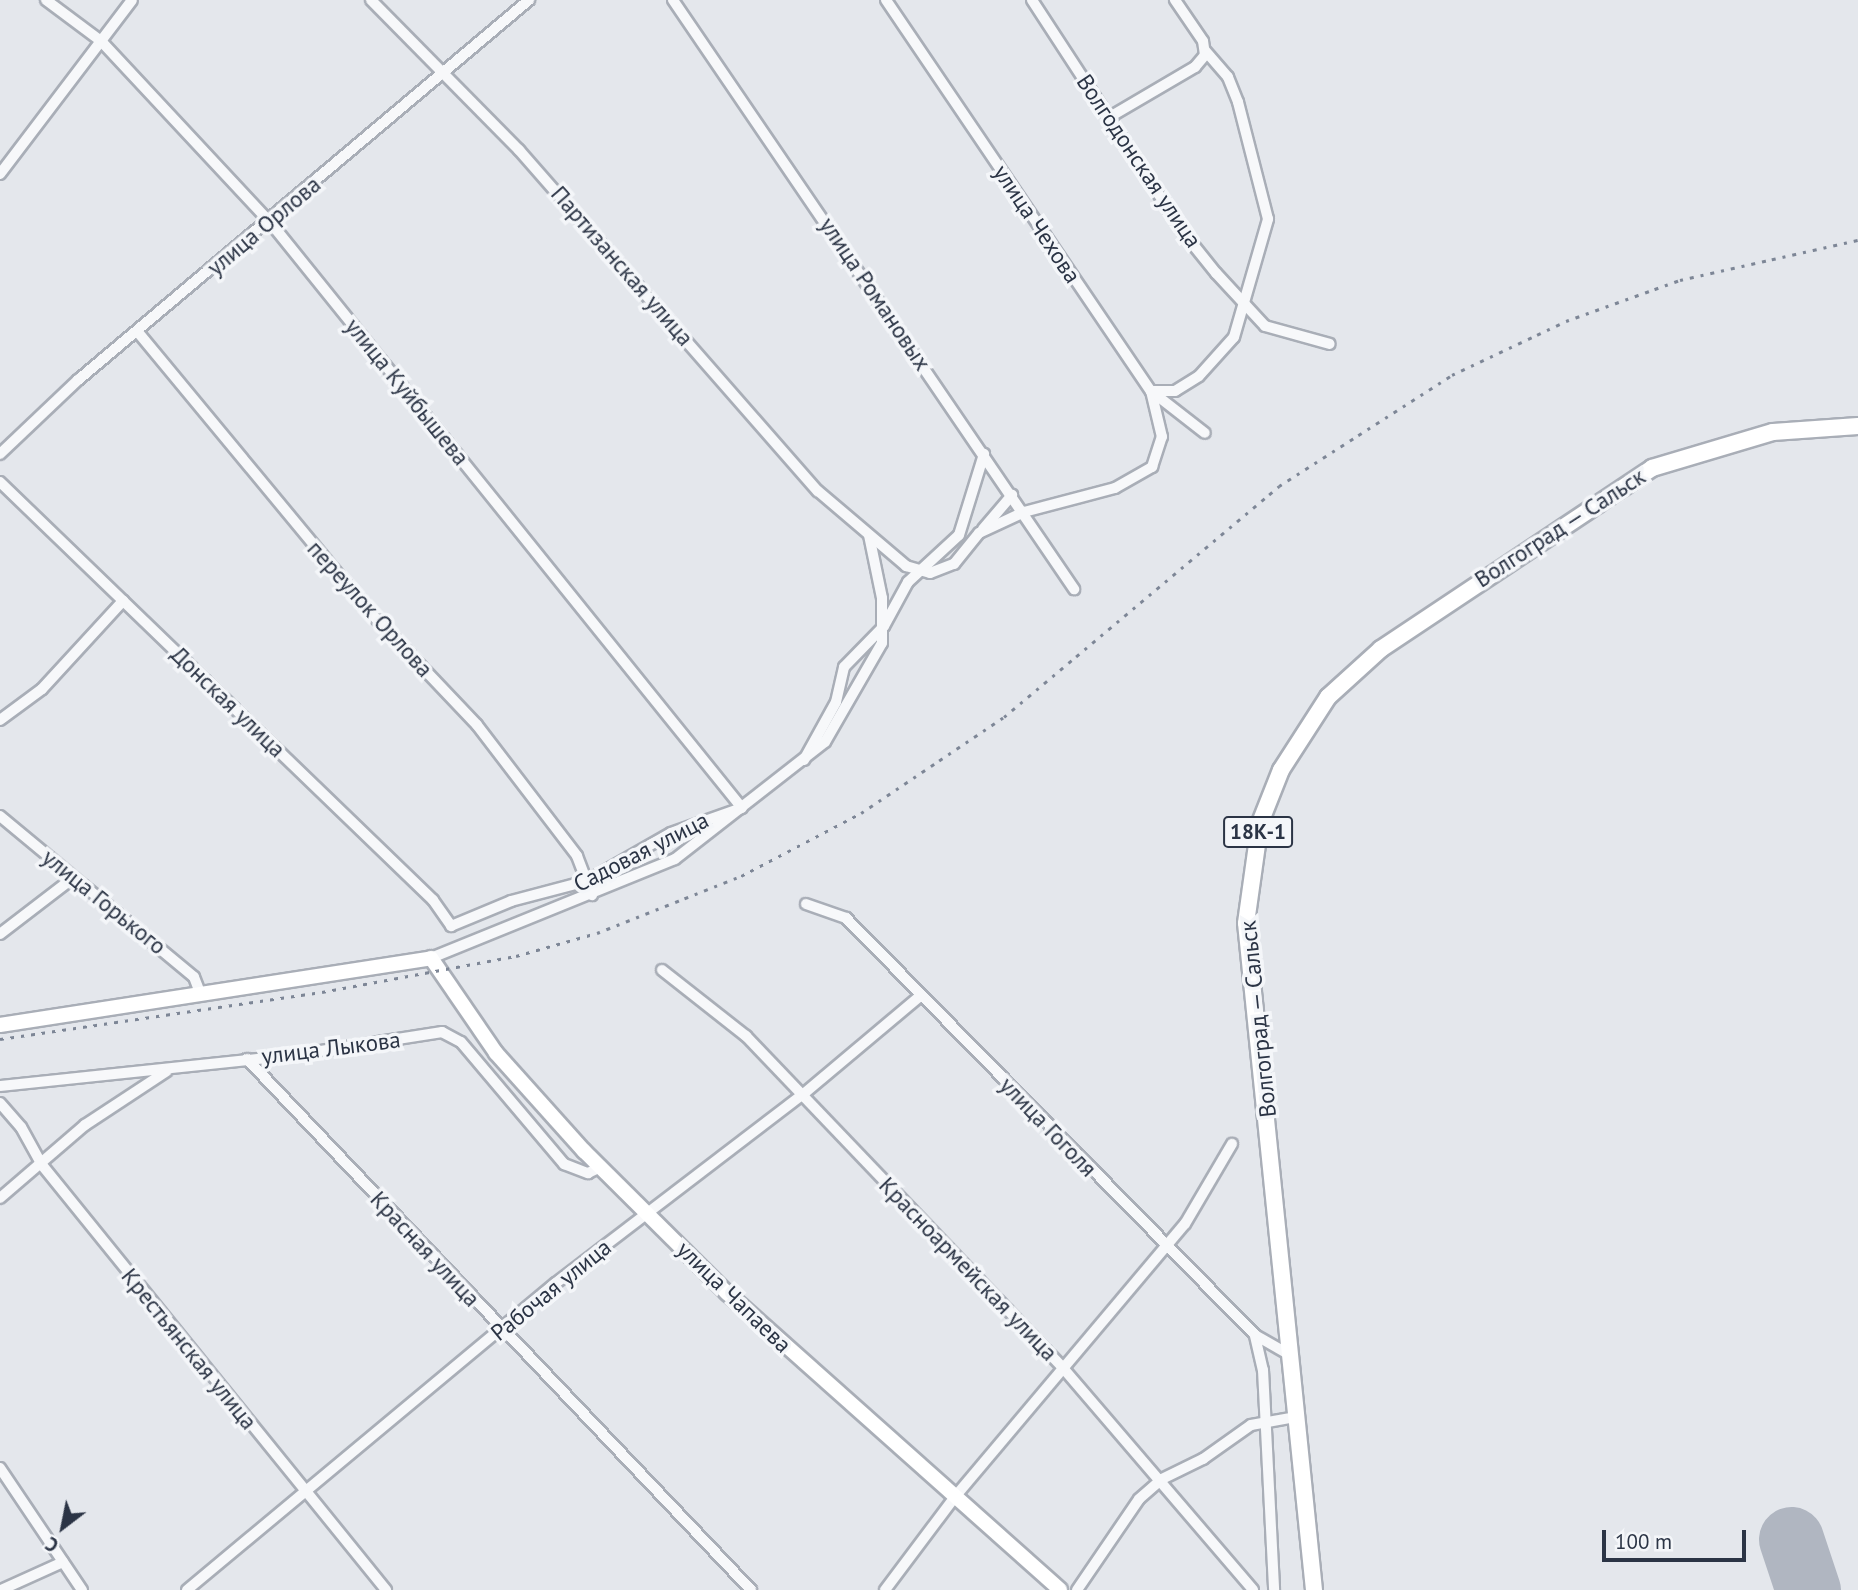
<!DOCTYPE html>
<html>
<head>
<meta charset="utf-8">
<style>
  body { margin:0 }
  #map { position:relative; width:1858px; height:1590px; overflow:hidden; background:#e4e7ec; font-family:"PT Sans",sans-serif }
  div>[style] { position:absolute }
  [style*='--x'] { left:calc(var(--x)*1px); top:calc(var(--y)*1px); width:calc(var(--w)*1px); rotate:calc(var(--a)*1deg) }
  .runway>* { height:65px; margin:-32.5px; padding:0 32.5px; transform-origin:32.5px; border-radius:32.5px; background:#b0b6c1 }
  .roads { filter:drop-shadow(2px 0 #a9aeb7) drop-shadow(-2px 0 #a9aeb7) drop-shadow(0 2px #a9aeb7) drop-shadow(0 -2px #a9aeb7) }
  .street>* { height:10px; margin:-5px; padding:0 5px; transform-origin:5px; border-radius:5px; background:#f7f8fa }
  .secondary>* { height:14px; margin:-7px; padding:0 7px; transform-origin:7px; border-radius:7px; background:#fff }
  .primary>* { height:16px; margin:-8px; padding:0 8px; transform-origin:8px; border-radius:8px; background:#fff }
  .rail>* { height:2.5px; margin-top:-1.25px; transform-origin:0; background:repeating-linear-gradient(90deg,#7d8696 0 3.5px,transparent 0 10.5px) }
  span { translate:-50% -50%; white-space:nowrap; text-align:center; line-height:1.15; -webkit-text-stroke:7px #f4f6f9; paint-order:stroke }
  .shield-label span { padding:2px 5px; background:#f4f6f9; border:2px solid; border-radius:5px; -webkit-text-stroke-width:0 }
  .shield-label { font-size:21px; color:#2b3445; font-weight:700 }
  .street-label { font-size:23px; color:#2b3445 }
  .north { position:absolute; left:28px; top:1492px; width:70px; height:70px; -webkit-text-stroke:5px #f4f6f9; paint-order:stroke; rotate:212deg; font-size:19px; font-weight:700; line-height:28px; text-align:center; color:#2b3445 }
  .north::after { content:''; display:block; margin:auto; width:24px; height:32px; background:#2b3445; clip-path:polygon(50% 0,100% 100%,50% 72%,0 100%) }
  .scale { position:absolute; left:1602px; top:1530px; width:144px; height:32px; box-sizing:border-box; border:4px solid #2b3445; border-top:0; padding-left:9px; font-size:21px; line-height:24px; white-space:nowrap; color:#2b3445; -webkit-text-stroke:5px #f4f6f9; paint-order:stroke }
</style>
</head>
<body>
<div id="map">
  <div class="runway">
    <i style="--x:1791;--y:1539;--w:54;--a:71.6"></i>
  </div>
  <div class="roads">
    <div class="street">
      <i style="--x:46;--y:0;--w:69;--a:36.7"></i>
      <i style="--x:101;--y:41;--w:248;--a:47"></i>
      <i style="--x:270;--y:222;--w:752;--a:51.15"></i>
      <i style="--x:371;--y:0;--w:211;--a:45.4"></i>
      <i style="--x:519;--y:150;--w:454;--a:48.8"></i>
      <i style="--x:818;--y:491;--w:116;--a:40.4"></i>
      <i style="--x:906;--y:566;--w:25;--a:16"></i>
      <i style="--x:930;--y:573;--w:26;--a:-21"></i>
      <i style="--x:954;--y:564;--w:40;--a:-51"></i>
      <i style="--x:979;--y:533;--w:50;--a:-25"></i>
      <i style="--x:1024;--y:512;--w:94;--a:-14.8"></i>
      <i style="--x:1115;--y:488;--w:43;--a:-29.6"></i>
      <i style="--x:1152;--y:467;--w:32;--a:-72"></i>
      <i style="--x:1162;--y:437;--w:47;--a:-103.4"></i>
      <i style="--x:1151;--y:391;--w:24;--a:0"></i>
      <i style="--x:1175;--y:391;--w:28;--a:-32"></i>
      <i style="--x:1199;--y:376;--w:52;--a:-48.1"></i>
      <i style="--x:1234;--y:337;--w:123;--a:-73.9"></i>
      <i style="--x:1268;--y:219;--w:121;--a:-104.4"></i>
      <i style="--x:1238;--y:102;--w:27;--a:-112"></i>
      <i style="--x:1228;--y:77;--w:35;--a:-131"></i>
      <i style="--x:673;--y:0;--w:713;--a:55.75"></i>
      <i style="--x:886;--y:0;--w:472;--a:55.9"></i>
      <i style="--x:1151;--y:391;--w:68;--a:37.9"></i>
      <i style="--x:1032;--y:0;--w:277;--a:56.9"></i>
      <i style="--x:1183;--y:232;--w:53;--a:51.2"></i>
      <i style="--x:1216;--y:273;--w:72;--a:47.2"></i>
      <i style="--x:1265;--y:326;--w:67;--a:15.5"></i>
      <i style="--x:1108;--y:118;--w:101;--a:-30.4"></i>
      <i style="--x:1195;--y:67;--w:16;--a:-50"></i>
      <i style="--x:1205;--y:55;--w:14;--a:-98"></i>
      <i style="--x:1203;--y:41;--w:50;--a:-124.3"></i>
      <i style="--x:0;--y:174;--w:218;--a:-52.8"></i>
      <i style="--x:137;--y:331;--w:359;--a:50.4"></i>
      <i style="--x:366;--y:608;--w:161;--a:46.5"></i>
      <i style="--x:477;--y:725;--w:165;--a:52.6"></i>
      <i style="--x:577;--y:856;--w:42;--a:69"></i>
      <i style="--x:0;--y:454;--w:108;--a:-43.5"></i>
      <i style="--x:78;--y:380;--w:590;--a:-40.12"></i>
      <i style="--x:0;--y:482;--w:602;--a:43.99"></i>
      <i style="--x:433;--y:900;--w:32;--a:55"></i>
      <i style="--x:451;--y:926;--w:65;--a:-22.6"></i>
      <i style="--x:511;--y:901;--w:79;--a:-14.7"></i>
      <i style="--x:587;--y:881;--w:97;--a:-29.7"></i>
      <i style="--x:671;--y:833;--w:75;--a:-19.4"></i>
      <i style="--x:983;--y:529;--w:45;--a:-49.5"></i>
      <i style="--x:0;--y:720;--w:52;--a:-36.4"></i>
      <i style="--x:42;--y:689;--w:120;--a:-47.4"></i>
      <i style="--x:804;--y:760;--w:66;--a:-61.1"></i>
      <i style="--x:836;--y:702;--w:36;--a:-77"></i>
      <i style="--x:844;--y:667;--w:57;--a:-45.7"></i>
      <i style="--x:884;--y:626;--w:50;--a:-61.4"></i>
      <i style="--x:908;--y:582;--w:69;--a:-42.7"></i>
      <i style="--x:959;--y:535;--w:85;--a:-72.8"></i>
      <i style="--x:0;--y:816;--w:252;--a:39.7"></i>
      <i style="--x:194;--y:977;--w:17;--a:69"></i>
      <i style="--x:806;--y:904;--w:42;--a:19.3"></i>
      <i style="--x:846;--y:918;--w:584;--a:45.55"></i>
      <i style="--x:1255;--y:1335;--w:40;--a:29.7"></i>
      <i style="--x:0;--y:934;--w:92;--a:-37.5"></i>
      <i style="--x:431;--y:958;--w:263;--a:-22.1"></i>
      <i style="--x:675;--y:859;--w:190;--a:-38"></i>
      <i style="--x:825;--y:742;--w:114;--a:-60.1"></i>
      <i style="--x:882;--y:643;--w:45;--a:-90"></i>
      <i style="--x:882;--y:598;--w:64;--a:-101.7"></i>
      <i style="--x:662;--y:970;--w:107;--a:38.2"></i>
      <i style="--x:746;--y:1036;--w:459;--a:46.3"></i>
      <i style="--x:1063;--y:1368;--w:292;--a:49.4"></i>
      <i style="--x:247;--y:1059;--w:732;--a:46.49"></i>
      <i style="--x:0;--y:1086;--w:297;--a:-6"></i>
      <i style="--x:295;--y:1055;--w:149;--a:-8.9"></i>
      <i style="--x:442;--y:1032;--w:21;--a:28"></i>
      <i style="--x:461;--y:1042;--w:160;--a:49.8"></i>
      <i style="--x:564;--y:1164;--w:26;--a:21"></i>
      <i style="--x:588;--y:1173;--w:14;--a:-25"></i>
      <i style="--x:0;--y:1103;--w:32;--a:49"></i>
      <i style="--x:21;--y:1127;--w:43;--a:61.1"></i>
      <i style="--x:42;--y:1165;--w:547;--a:51.01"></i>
      <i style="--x:0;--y:1198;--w:112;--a:-40.7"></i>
      <i style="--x:85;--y:1125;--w:98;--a:-33.4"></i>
      <i style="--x:1255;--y:1336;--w:35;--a:77"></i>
      <i style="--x:1263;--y:1370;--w:220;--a:87.1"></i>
      <i style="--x:0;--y:1468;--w:147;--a:56.1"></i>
      <i style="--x:1;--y:1590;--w:68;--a:-24.3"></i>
      <i style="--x:187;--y:1590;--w:480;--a:-39.8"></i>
      <i style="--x:556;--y:1283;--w:308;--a:-37.4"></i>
      <i style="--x:801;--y:1096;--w:155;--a:-40"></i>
      <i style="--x:885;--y:1590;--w:115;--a:-53.1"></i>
      <i style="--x:954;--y:1498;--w:358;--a:-49.9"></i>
      <i style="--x:1185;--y:1224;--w:93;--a:-59.6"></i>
      <i style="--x:1077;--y:1590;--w:110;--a:-55.7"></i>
      <i style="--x:1139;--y:1499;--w:30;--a:-41"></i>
      <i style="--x:1162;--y:1479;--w:46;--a:-26"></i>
      <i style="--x:1203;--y:1459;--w:59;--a:-35.3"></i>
      <i style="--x:1251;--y:1425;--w:46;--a:-10.1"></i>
    </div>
    <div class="secondary">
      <i style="--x:0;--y:1025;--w:436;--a:-8.8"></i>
      <i style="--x:431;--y:958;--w:115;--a:55.6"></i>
      <i style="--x:496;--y:1053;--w:132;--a:48.1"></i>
      <i style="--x:584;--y:1151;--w:202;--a:44.8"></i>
      <i style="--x:727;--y:1293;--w:446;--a:41.7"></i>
    </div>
    <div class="primary">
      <i style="--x:1314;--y:1590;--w:670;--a:-95.82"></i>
      <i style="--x:1246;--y:923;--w:101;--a:-82"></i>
      <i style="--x:1260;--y:823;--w:57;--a:-68.4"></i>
      <i style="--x:1281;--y:770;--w:87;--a:-57.2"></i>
      <i style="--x:1328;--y:697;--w:72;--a:-42.2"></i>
      <i style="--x:1381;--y:649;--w:326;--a:-33.7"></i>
      <i style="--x:1652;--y:468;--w:126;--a:-16.6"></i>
      <i style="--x:1773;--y:432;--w:85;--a:-4"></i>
    </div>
  </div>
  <div class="rail">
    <i style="--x:0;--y:1039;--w:325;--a:-8.3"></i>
    <i style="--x:322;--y:992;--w:197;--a:-10.5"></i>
    <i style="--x:516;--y:956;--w:84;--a:-15.9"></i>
    <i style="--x:597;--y:933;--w:155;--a:-21.6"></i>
    <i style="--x:741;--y:876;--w:136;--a:-27.7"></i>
    <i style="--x:861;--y:813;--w:172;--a:-33.9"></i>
    <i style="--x:1004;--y:717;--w:359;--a:-40"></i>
    <i style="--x:1279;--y:486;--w:206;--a:-32.7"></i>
    <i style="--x:1452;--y:375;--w:126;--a:-25.3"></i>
    <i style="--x:1566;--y:321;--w:121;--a:-19.8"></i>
    <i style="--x:1680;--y:280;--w:182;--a:-12.7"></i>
  </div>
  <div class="shield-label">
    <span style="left:1258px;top:832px">18К-1</span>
  </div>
  <div class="street-label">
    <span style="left:1139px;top:161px;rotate:56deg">Волгодонская улица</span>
    <span style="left:1037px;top:224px;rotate:56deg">улица Чехова</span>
    <span style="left:264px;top:226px;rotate:-40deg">улица Орлова</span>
    <span style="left:622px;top:266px;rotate:49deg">Партизанская улица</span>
    <span style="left:875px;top:294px;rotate:56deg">улица Романовых</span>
    <span style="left:407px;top:392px;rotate:51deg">улица Куйбышева</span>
    <span style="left:1560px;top:528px;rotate:-33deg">Волгоград — Сальск</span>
    <span style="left:370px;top:609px;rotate:48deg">переулок Орлова</span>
    <span style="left:228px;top:702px;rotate:44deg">Донская улица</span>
    <span style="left:641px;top:852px;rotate:-27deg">Садовая улица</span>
    <span style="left:104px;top:902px;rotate:39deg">улица Горького</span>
    <span style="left:1258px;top:1019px;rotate:-96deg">Волгоград — Сальск</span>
    <span style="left:331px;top:1048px;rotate:-7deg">улица Лыкова</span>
    <span style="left:1048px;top:1127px;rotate:46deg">улица Гоголя</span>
    <span style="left:425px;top:1249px;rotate:47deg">Красная улица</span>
    <span style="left:968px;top:1269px;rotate:46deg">Красноармейская улица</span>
    <span style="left:551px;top:1290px;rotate:-39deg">Рабочая улица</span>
    <span style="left:734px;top:1297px;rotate:44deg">улица Чапаева</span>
    <span style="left:189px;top:1349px;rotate:51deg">Крестьянская улица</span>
  </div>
  <div class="north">С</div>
  <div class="scale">100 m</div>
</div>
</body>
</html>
